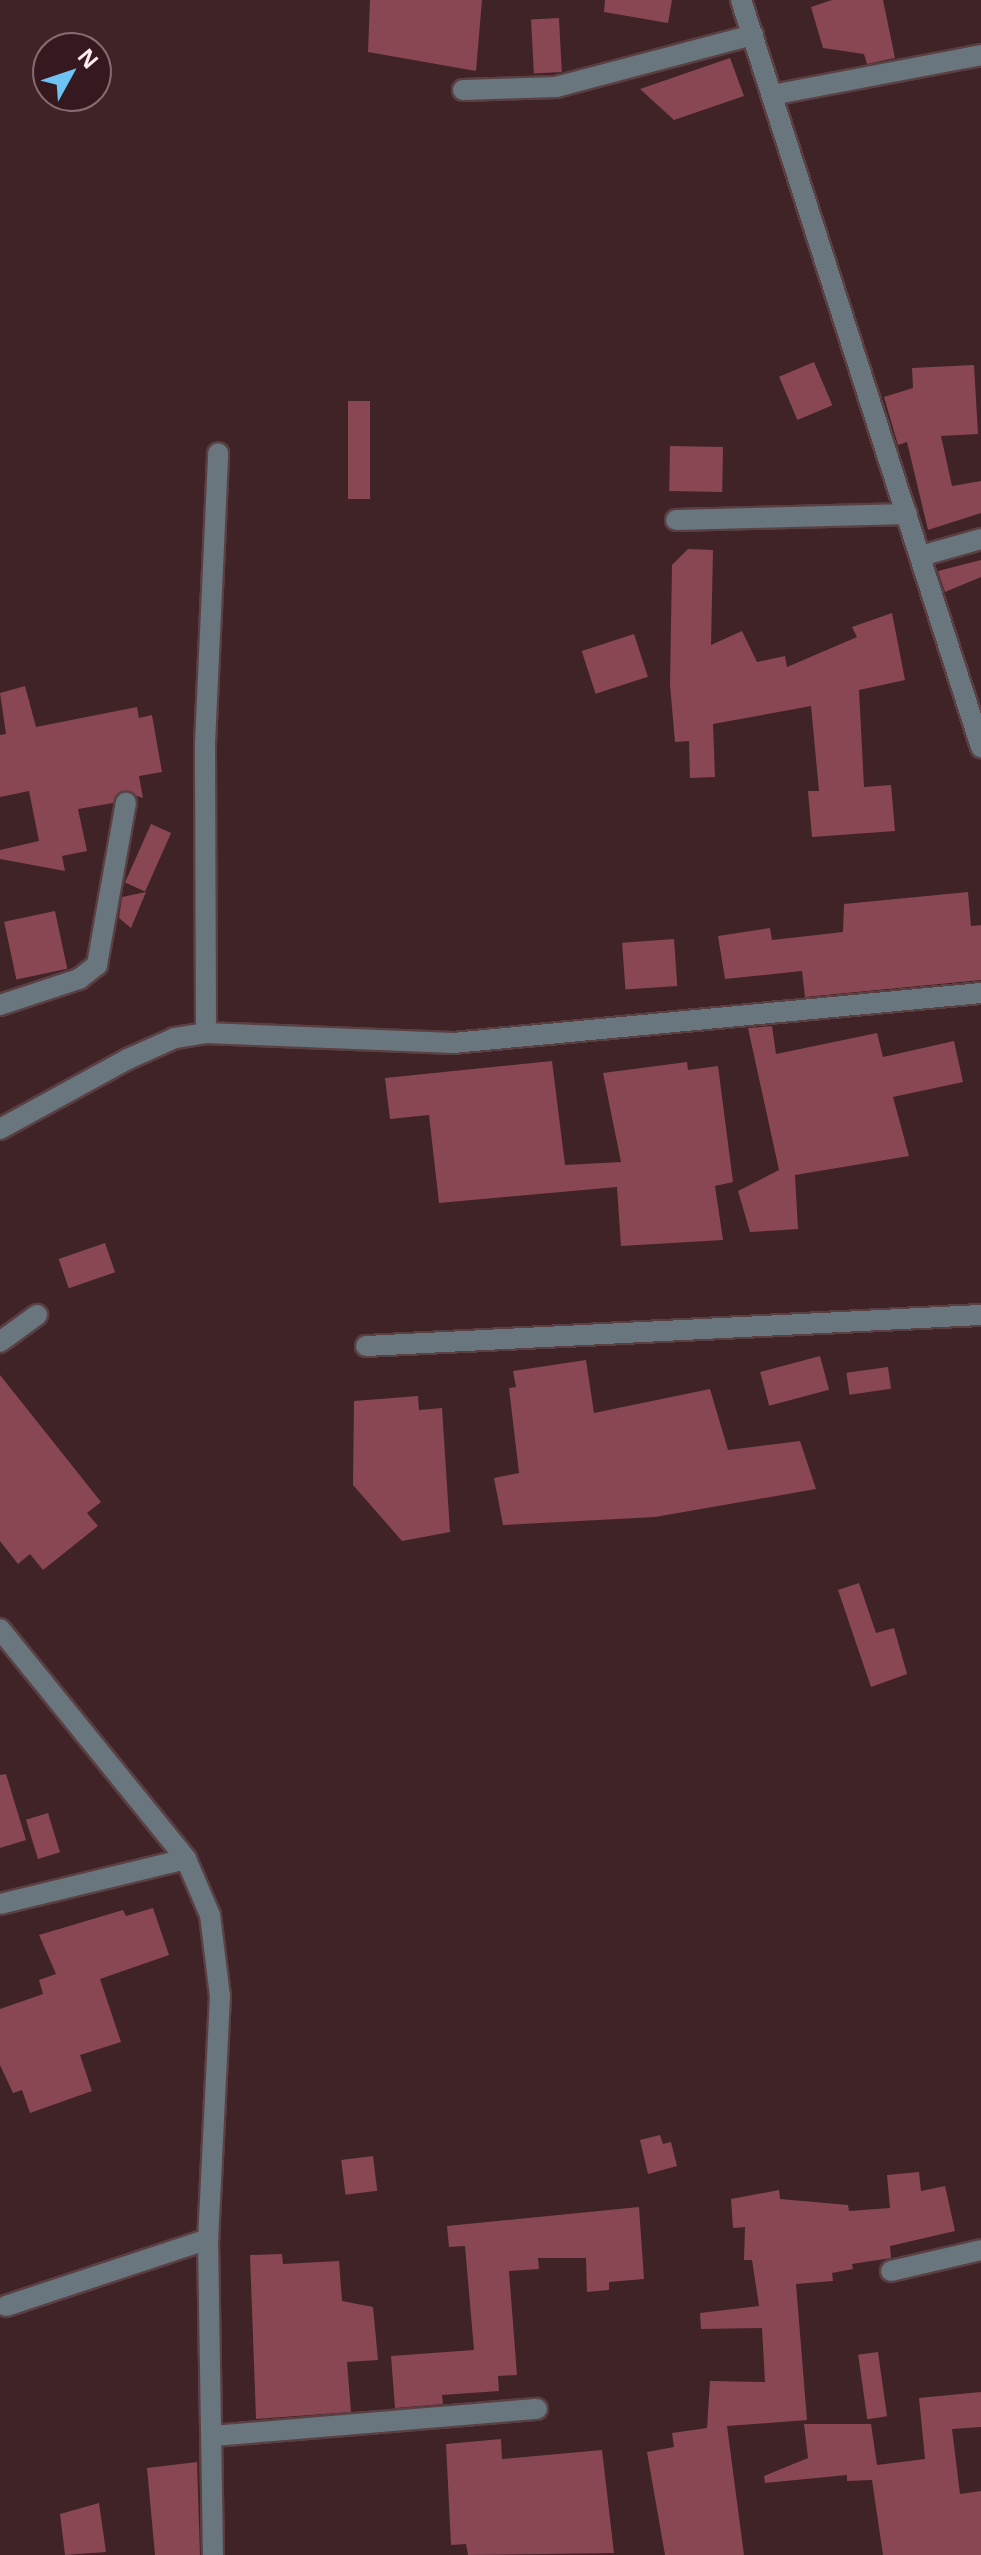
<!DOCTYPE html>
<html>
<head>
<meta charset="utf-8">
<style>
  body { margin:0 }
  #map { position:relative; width:981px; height:2555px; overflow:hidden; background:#3f2327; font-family:"Open Sans",sans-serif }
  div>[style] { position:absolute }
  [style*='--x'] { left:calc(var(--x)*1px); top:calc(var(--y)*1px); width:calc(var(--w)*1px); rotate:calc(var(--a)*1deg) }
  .building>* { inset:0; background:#894753; transform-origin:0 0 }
  .roads { filter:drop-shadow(2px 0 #5a3f43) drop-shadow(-2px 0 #5a3f43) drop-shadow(0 2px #5a3f43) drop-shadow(0 -2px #5a3f43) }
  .minor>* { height:20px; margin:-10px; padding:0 10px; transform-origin:10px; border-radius:10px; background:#69767e }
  span { translate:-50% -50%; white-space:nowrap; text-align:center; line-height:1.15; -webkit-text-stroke:6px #35191e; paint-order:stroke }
  .north { position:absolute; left:32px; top:32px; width:80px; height:80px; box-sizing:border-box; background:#35191e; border:2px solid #866d71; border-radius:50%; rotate:50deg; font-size:22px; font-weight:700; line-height:32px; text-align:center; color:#ffeaed }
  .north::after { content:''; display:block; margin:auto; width:28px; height:36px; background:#6fc2f4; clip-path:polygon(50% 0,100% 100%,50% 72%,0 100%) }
</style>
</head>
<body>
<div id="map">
  <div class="building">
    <i style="clip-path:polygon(370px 0,482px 0,476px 71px,368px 52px)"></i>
    <i style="clip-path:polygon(605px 0,672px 0,668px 23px,604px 12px)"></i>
    <i style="clip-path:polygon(832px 0,883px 0,895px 58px,867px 64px,864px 54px,823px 48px,811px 7px)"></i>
    <i style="left:559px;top:18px;width:54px;height:28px;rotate:87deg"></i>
    <i style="clip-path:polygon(730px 58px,744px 96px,674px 120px,640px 89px)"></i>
    <i style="left:814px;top:362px;width:47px;height:38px;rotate:67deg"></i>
    <i style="clip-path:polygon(974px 365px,978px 434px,941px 436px,952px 486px,981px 481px,981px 513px,928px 530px,907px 442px,898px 445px,884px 397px,913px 388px,912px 368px)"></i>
    <i style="left:348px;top:401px;width:22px;height:98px"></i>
    <i style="left:670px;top:446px;width:53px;height:45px;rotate:1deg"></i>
    <i style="clip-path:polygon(688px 549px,713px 550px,711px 645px,742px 631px,757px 662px,785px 656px,787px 667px,857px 637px,852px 627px,892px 613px,905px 680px,859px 690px,864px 787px,891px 785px,895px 831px,812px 837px,808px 791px,819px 791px,811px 706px,713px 724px,715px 777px,690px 778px,689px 741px,675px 742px,670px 685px,672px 565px)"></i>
    <i style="clip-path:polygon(981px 560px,981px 577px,945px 592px,938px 571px)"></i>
    <i style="left:634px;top:634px;width:45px;height:55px;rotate:72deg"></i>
    <i style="clip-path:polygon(25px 686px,36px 727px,137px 707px,139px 718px,152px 715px,162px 772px,139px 776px,143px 798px,122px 791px,113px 803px,78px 809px,87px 851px,62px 856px,65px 871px,0 859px,0 850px,39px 841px,29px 791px,0 797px,0 735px,6px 734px,0 693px)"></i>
    <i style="left:151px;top:824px;width:22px;height:64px;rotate:24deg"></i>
    <i style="clip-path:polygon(146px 892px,131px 928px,119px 918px,122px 897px)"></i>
    <i style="clip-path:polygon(968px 892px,971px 926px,981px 925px,981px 980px,805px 997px,802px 971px,725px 979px,718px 936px,770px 928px,772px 940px,843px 932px,844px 904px)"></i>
    <i style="left:55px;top:911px;width:59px;height:52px;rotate:78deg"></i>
    <i style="left:674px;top:939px;width:47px;height:52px;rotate:86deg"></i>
    <i style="clip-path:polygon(772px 1026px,776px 1054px,877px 1033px,883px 1057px,954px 1041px,963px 1082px,893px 1097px,909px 1156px,795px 1175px,798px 1229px,750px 1232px,738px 1191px,779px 1170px,748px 1028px)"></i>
    <i style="clip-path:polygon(552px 1061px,565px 1165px,621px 1162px,603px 1073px,687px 1062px,688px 1070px,718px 1066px,733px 1182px,715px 1186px,723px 1240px,621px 1246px,617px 1187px,439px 1203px,429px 1115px,390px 1119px,385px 1078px)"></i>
    <i style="left:105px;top:1243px;width:31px;height:49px;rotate:71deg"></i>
    <i style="left:820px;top:1356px;width:35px;height:62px;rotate:75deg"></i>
    <i style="clip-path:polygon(586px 1360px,594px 1413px,710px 1389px,728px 1450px,800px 1441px,816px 1489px,655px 1517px,503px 1525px,494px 1478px,519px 1473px,509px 1388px,516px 1387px,513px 1371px)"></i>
    <i style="left:888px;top:1367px;width:22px;height:42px;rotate:82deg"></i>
    <i style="clip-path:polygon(0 1375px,101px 1502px,87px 1513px,98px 1526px,43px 1570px,30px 1554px,18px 1564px,0 1541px)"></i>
    <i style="clip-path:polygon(418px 1396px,419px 1410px,442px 1408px,450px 1532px,402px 1541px,353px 1485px,354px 1401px)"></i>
    <i style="clip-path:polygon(859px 1583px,876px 1633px,894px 1628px,907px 1674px,871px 1687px,838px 1590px)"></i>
    <i style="clip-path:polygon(6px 1774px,26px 1840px,0 1848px,0 1775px)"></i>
    <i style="left:48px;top:1813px;width:41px;height:23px;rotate:73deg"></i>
    <i style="clip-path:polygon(153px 1908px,169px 1955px,100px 1979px,121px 2042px,80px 2055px,92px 2091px,30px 2113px,22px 2090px,13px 2093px,0 2065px,0 2009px,43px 1994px,39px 1980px,56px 1974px,39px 1935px,123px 1910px,126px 1916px)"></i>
    <i style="clip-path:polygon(660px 2135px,663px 2144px,671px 2142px,677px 2166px,648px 2174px,640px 2140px)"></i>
    <i style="left:373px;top:2156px;width:35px;height:32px;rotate:83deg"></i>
    <i style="clip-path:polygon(919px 2172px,921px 2191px,945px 2186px,955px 2231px,890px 2246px,891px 2258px,852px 2264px,853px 2269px,832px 2273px,833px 2281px,796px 2284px,807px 2420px,727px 2426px,744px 2555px,665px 2555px,647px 2452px,674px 2447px,672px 2433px,707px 2428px,710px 2381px,765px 2382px,762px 2328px,701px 2329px,700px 2313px,759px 2306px,752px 2260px,744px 2260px,745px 2227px,733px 2228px,731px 2199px,779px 2190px,780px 2199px,848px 2205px,849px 2211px,890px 2208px,887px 2175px)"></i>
    <i style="clip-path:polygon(639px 2207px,644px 2279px,609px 2282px,609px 2290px,587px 2292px,586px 2258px,538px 2258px,539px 2269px,509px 2271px,517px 2375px,498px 2376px,499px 2391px,442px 2395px,443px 2404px,395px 2408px,391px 2356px,474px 2350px,465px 2246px,449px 2247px,447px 2226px)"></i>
    <i style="clip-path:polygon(282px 2254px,283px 2264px,339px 2261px,342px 2301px,373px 2307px,378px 2360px,347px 2362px,351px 2412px,256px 2419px,250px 2255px)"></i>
    <i style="left:878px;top:2352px;width:65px;height:20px;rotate:82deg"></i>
    <i style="clip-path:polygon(981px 2392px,981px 2427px,952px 2429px,960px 2494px,981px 2491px,981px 2555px,883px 2555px,872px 2480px,847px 2481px,847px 2475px,765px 2483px,764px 2476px,808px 2458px,804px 2424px,871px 2424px,877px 2465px,925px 2459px,919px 2398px)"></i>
    <i style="clip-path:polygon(501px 2439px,502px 2459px,602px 2450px,614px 2553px,468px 2555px,466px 2544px,451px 2545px,446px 2444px)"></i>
    <i style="clip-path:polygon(197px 2462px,200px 2555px,155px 2555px,147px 2468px)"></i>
    <i style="clip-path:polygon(99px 2503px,106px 2552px,65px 2555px,60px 2514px)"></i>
  </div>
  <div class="roads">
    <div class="minor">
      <i style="--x:741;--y:0;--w:785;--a:72.19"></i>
      <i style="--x:463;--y:90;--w:93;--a:-1.8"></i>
      <i style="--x:556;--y:87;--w:204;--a:-14.8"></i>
      <i style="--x:772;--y:95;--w:213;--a:-10.8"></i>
      <i style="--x:676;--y:520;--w:231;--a:-1.5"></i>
      <i style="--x:921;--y:556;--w:62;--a:-15.8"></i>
      <i style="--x:0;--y:1005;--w:83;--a:-18.2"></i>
      <i style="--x:79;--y:979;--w:23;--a:-38"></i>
      <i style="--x:97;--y:965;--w:165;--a:-79.9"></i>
      <i style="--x:206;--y:1033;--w:289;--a:-90.2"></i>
      <i style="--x:205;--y:744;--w:291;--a:-87.4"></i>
      <i style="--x:0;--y:1129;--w:146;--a:-28.7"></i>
      <i style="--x:128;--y:1059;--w:51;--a:-24.1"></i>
      <i style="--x:175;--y:1038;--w:31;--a:-9"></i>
      <i style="--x:206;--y:1033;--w:247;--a:2.3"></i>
      <i style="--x:453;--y:1043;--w:530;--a:-5.41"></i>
      <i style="--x:0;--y:1342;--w:46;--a:-36.1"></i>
      <i style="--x:366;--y:1346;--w:616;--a:-2.89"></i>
      <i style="--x:0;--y:1629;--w:296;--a:51"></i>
      <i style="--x:186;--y:1859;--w:61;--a:66.8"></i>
      <i style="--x:210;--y:1915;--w:82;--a:83"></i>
      <i style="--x:220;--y:1996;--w:243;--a:92.8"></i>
      <i style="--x:208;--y:2239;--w:316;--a:89.1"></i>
      <i style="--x:0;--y:1904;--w:191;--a:-13.6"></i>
      <i style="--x:891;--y:2271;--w:92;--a:-13.1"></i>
      <i style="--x:6;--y:2306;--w:213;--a:-18.3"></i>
      <i style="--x:214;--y:2436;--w:324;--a:-4.8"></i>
    </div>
  </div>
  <div class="north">N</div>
</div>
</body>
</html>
